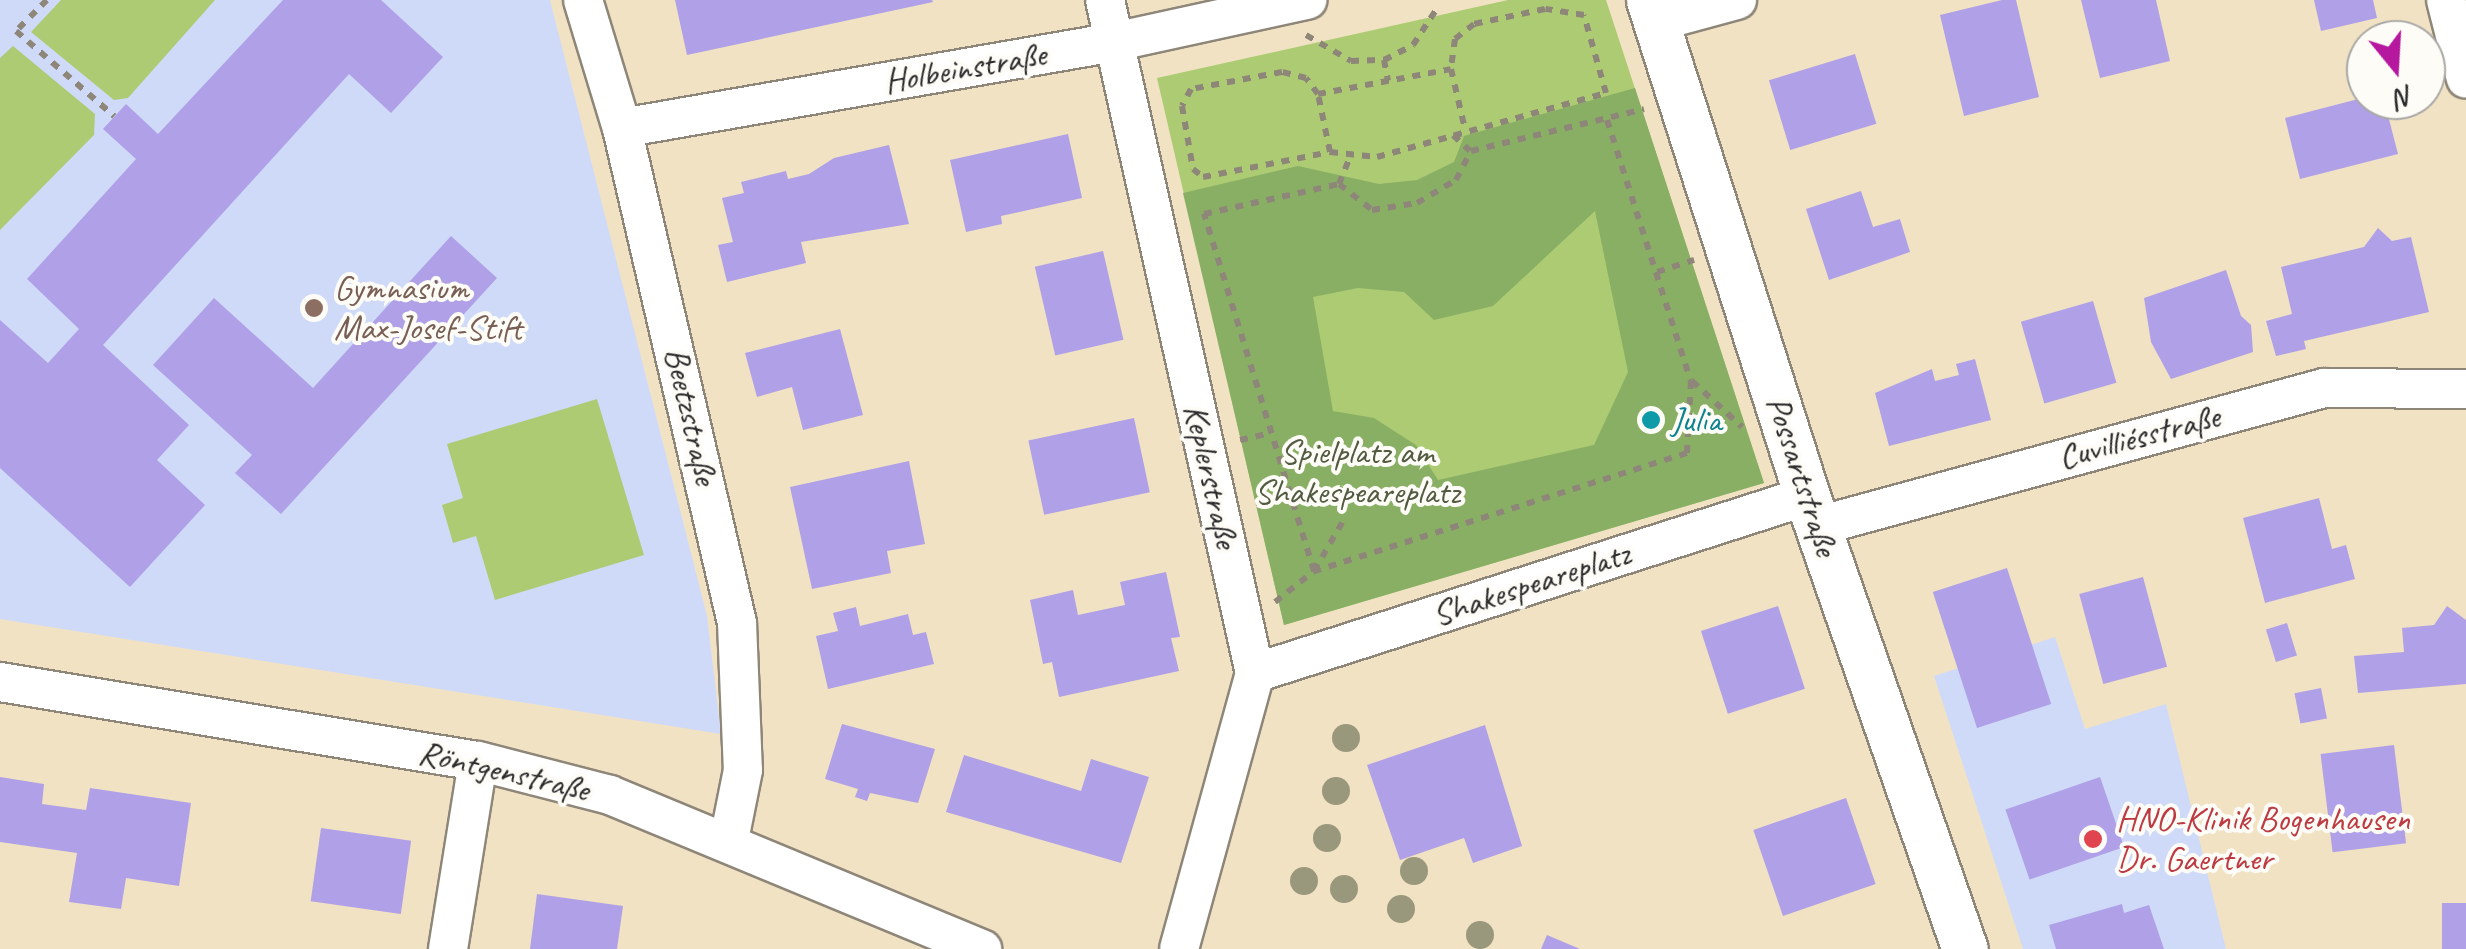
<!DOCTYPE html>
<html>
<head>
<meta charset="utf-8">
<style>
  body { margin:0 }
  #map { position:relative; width:2466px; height:949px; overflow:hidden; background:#f1e2c4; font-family:Caveat,sans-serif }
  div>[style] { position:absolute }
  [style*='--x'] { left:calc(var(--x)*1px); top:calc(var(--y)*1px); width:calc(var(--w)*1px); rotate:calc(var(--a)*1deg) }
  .built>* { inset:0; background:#cfdaf9 }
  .green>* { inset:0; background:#accb73 }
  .forest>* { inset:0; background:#89af65 }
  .building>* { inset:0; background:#afa0e7; transform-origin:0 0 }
  .path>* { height:6px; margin-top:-3px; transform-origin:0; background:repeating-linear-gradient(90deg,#8e8678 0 8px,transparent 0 16px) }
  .roads { filter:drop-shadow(2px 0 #8e8678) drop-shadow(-2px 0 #8e8678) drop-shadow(0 2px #8e8678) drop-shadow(0 -2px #8e8678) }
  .minor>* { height:38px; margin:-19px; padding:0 19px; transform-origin:19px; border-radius:19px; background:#fff }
  .tertiary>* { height:45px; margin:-22.5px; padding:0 22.5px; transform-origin:22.5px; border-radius:22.5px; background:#fff }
  .trees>* { width:28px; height:28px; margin:-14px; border-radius:50%; background:#9a987c }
  .dots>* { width:28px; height:28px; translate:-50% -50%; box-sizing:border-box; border:5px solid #fdfcf7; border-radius:50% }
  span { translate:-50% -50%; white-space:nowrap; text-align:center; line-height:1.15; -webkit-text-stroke:8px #fdfcf7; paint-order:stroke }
  .street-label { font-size:35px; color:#2b2b2b }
  .education-label { font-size:35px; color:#785e54 }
  .left { translate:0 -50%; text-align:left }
  .culture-label { font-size:35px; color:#0d838f }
  .park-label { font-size:35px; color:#525b41 }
  .health-label { font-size:35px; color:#be3a42 }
  .north { position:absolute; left:2346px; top:20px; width:100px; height:100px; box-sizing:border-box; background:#fdfcf7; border:2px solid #a9a8a5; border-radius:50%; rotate:162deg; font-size:28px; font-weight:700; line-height:40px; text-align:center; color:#2b2b2b }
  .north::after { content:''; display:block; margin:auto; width:35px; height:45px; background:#b5179e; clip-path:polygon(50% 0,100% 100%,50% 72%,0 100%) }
</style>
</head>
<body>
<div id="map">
  <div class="built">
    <i style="clip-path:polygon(0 0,550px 0,707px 616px,721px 734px,0 619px)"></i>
    <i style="clip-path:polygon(2055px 637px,2085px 729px,2166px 704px,2226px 949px,2023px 949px,1934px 676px)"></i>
  </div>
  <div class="green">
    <i style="clip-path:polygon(61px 0,215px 0,128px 98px,114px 100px,31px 32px)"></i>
    <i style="clip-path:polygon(1508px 0,1606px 0,1764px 483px,1284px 625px,1157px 78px)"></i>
    <i style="clip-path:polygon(13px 46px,95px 114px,94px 135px,0 230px,0 58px)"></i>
    <i style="clip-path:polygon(597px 399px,644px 555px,495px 600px,476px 536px,453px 543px,442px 505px,463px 498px,447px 444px)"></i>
  </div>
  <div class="forest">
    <i style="clip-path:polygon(evenodd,1635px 88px,1764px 483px,1284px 625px,1183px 193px,1298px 166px,1379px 184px,1417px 180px,1454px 162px,1464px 136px,1635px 88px,1595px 211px,1628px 372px,1594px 445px,1438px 480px,1416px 445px,1374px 418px,1333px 411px,1313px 297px,1358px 288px,1404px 292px,1434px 320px,1493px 306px,1595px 211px)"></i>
  </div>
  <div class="building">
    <i style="clip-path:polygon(283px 0,381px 0,443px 57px,391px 113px,349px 74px,103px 345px,189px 425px,157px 460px,205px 505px,130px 587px,0 468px,0 320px,48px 363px,79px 329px,27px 279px,136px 159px,103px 129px,126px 104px,158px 134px)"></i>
    <i style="clip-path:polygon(675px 0,932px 0,933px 2px,687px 55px)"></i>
    <i style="clip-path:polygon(2002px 0,2016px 0,2039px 97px,1964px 116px,1940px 15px)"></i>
    <i style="clip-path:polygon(2081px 0,2156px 0,2170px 61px,2100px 78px)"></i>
    <i style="clip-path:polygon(2314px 0,2373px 0,2377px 18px,2321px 31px)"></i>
    <i style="left:1855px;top:54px;width:73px;height:90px;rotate:73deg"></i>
    <i style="clip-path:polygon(2366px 97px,2384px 100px,2398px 154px,2300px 179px,2285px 118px)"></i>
    <i style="clip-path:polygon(1068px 134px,1082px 198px,1001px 216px,1002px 224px,966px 232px,950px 160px)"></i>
    <i style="clip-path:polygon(889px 145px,909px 224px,801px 242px,806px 263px,727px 282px,718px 245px,733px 242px,722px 198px,744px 193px,741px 182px,786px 171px,788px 179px,809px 174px,834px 158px)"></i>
    <i style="clip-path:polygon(1861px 191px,1873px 227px,1900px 219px,1910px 252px,1829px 280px,1806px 209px)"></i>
    <i style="clip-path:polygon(2378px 228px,2392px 241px,2411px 237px,2429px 312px,2304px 341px,2306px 349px,2276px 356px,2266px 321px,2292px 314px,2281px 267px,2364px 247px)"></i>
    <i style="clip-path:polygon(451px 236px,497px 278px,281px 514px,235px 473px,252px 455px,153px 365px,214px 298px,313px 388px)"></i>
    <i style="left:1103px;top:251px;width:91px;height:70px;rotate:77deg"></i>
    <i style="clip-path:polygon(2226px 270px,2241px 316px,2251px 325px,2253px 352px,2171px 379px,2151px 342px,2144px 298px)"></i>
    <i style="left:2093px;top:301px;width:85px;height:75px;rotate:74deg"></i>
    <i style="clip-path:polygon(840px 329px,863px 415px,803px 430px,792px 387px,757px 397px,745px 353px)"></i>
    <i style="clip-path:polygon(1975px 359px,1991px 420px,1889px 446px,1875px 393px,1932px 369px,1935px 381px,1959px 375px,1956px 364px)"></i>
    <i style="left:1134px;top:418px;width:76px;height:108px;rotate:78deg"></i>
    <i style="clip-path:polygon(909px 461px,925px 544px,887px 551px,891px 573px,812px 589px,790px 487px)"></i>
    <i style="clip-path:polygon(2319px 498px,2332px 549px,2346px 545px,2355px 579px,2265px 603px,2243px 518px)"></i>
    <i style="left:2007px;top:568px;width:143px;height:78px;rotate:72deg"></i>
    <i style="clip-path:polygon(1166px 572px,1180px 637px,1171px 638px,1179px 671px,1059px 697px,1052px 662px,1043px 664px,1030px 600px,1073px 590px,1078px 615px,1125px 605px,1120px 582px)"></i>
    <i style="left:2143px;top:577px;width:93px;height:66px;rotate:75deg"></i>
    <i style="left:1778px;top:606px;width:87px;height:81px;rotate:72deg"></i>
    <i style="clip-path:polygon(2447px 606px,2466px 620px,2466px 684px,2358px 693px,2354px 656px,2404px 652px,2402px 628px,2434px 625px)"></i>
    <i style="clip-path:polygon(856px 607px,860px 626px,908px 614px,913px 635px,926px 632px,934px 664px,828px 689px,816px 636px,838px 631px,833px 613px)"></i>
    <i style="left:2287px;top:623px;width:34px;height:22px;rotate:73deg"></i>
    <i style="left:2321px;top:688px;width:31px;height:27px;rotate:79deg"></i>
    <i style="clip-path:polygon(842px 724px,935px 749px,918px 803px,870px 793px,867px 801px,855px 797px,858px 789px,825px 779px)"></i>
    <i style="clip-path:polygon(1485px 725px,1522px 846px,1473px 863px,1464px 838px,1400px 860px,1367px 765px)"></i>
    <i style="left:2394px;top:745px;width:99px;height:74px;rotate:83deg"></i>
    <i style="clip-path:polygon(964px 755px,1081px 791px,1091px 759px,1149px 777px,1121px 863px,946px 812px)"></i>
    <i style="clip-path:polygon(0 777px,44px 784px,42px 804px,86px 810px,90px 788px,191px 803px,179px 886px,126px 878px,121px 909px,69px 902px,77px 853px,0 842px)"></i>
    <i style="left:2100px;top:777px;width:74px;height:100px;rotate:71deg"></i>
    <i style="left:1846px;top:798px;width:91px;height:98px;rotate:71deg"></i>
    <i style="left:321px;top:828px;width:91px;height:74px;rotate:8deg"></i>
    <i style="clip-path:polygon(537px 894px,623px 906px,617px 949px,530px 949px)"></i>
    <i style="left:2466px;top:903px;width:46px;height:24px;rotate:90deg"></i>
    <i style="clip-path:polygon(2122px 904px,2124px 913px,2149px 905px,2164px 949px,2056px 949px,2049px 925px)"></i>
    <i style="clip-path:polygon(1547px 935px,1580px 949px,1541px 949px)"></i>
  </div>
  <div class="path">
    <i style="--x:47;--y:0;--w:44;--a:135"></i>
    <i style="--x:16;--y:31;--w:130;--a:40.9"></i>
    <i style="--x:1306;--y:35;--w:52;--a:30"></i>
    <i style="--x:1351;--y:61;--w:33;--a:-2"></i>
    <i style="--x:1384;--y:60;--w:33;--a:-27"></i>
    <i style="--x:1413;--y:45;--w:45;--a:-56.7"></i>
    <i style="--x:1384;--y:60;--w:21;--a:79"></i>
    <i style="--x:1318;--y:94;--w:20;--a:-127"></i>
    <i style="--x:1306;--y:78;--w:25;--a:-166"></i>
    <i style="--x:1282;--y:72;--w:93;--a:169.4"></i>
    <i style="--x:1191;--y:89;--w:19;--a:118"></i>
    <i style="--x:1182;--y:106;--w:64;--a:80.1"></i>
    <i style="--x:1193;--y:169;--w:13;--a:39"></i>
    <i style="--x:1203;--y:177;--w:129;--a:-11.1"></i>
    <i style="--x:1330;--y:152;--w:47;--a:6.1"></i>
    <i style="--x:1377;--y:157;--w:238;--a:-15.6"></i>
    <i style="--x:1606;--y:93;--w:81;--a:-105.8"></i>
    <i style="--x:1584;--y:15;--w:39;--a:-171"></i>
    <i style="--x:1545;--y:9;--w:73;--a:168.1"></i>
    <i style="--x:1474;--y:24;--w:24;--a:142"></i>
    <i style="--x:1455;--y:39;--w:30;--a:98"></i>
    <i style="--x:1451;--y:69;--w:62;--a:76.9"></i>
    <i style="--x:1607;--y:120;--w:274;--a:72.2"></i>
    <i style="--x:1691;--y:381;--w:72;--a:93.2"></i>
    <i style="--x:1687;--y:453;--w:391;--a:162.4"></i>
    <i style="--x:1314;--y:571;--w:374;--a:-107.1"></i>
    <i style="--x:1204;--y:214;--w:138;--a:-12.5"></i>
    <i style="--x:1339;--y:184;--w:42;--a:38.2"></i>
    <i style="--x:1372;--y:210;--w:46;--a:-8.8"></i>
    <i style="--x:1417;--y:203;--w:45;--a:-30.5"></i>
    <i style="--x:1456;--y:180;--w:33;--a:-63"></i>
    <i style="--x:1471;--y:151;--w:178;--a:-13.6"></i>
    <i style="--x:1453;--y:135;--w:23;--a:43"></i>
    <i style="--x:1330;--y:152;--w:59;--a:-101.7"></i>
    <i style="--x:1318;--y:94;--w:135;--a:-10.6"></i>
    <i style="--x:1339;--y:184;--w:32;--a:-68"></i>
    <i style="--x:1657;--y:272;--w:39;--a:-18"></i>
    <i style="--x:1692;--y:381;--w:68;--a:42.6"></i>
    <i style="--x:1240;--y:440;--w:32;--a:-13"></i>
    <i style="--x:1275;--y:602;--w:50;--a:-38.5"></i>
    <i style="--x:1314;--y:571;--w:64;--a:-59.8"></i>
  </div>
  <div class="roads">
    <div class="minor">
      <i style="--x:583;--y:0;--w:134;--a:73.1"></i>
      <i style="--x:622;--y:128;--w:508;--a:76.92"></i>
      <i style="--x:737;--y:623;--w:147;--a:87.7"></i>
      <i style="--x:743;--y:770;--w:71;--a:101.3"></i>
      <i style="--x:1105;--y:0;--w:690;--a:77.44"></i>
      <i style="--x:1255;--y:673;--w:286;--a:105.4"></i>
      <i style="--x:2446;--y:0;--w:81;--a:75.8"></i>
      <i style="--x:1656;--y:22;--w:84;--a:-15.2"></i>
      <i style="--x:622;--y:128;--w:499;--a:-9.9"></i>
      <i style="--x:1114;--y:42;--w:198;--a:-12.3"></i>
      <i style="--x:1818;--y:526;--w:524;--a:-15.26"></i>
      <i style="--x:2324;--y:388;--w:142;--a:0.4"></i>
      <i style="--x:1255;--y:673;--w:580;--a:-17.78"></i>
      <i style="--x:0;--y:682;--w:484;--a:9.4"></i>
      <i style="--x:478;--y:761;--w:136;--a:14.4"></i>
      <i style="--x:610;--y:795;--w:403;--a:22.5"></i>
      <i style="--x:448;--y:949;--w:190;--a:-80.9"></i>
    </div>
    <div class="tertiary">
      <i style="--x:1649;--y:0;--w:521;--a:72.33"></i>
      <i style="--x:1807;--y:496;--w:480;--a:70.8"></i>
    </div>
  </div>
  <div class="trees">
    <i style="left:1346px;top:738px"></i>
    <i style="left:1336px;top:791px"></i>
    <i style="left:1327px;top:838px"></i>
    <i style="left:1414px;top:871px"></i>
    <i style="left:1304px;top:881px"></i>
    <i style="left:1344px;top:889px"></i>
    <i style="left:1401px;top:909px"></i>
    <i style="left:1480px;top:935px"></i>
  </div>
  <div class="dots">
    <i style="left:314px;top:308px;background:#8d6e63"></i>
    <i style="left:1651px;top:420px;background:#0f9aa8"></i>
    <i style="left:2093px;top:839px;background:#e0444e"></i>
  </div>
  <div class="street-label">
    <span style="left:965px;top:68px;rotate:-10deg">Holbeinstraße</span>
    <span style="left:691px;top:416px;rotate:77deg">Beetzstraße</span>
    <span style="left:2139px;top:437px;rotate:-15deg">Cuvilliésstraße</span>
    <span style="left:1211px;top:476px;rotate:77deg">Keplerstraße</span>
    <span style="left:1802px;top:476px;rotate:72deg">Possartstraße</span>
    <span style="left:1531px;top:584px;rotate:-18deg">Shakespeareplatz</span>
    <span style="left:504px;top:771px;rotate:13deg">Röntgenstraße</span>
  </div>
  <div class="education-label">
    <span class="left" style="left:334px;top:308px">Gymnasium<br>Max-Josef-Stift</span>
  </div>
  <div class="culture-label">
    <span class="left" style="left:1671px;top:420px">Julia</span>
  </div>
  <div class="park-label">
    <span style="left:1357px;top:472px">Spielplatz am<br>Shakespeareplatz</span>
  </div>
  <div class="health-label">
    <span class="left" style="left:2116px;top:839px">HNO-Klinik Bogenhausen<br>Dr. Gaertner</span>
  </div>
  <div class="north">N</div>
</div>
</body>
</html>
